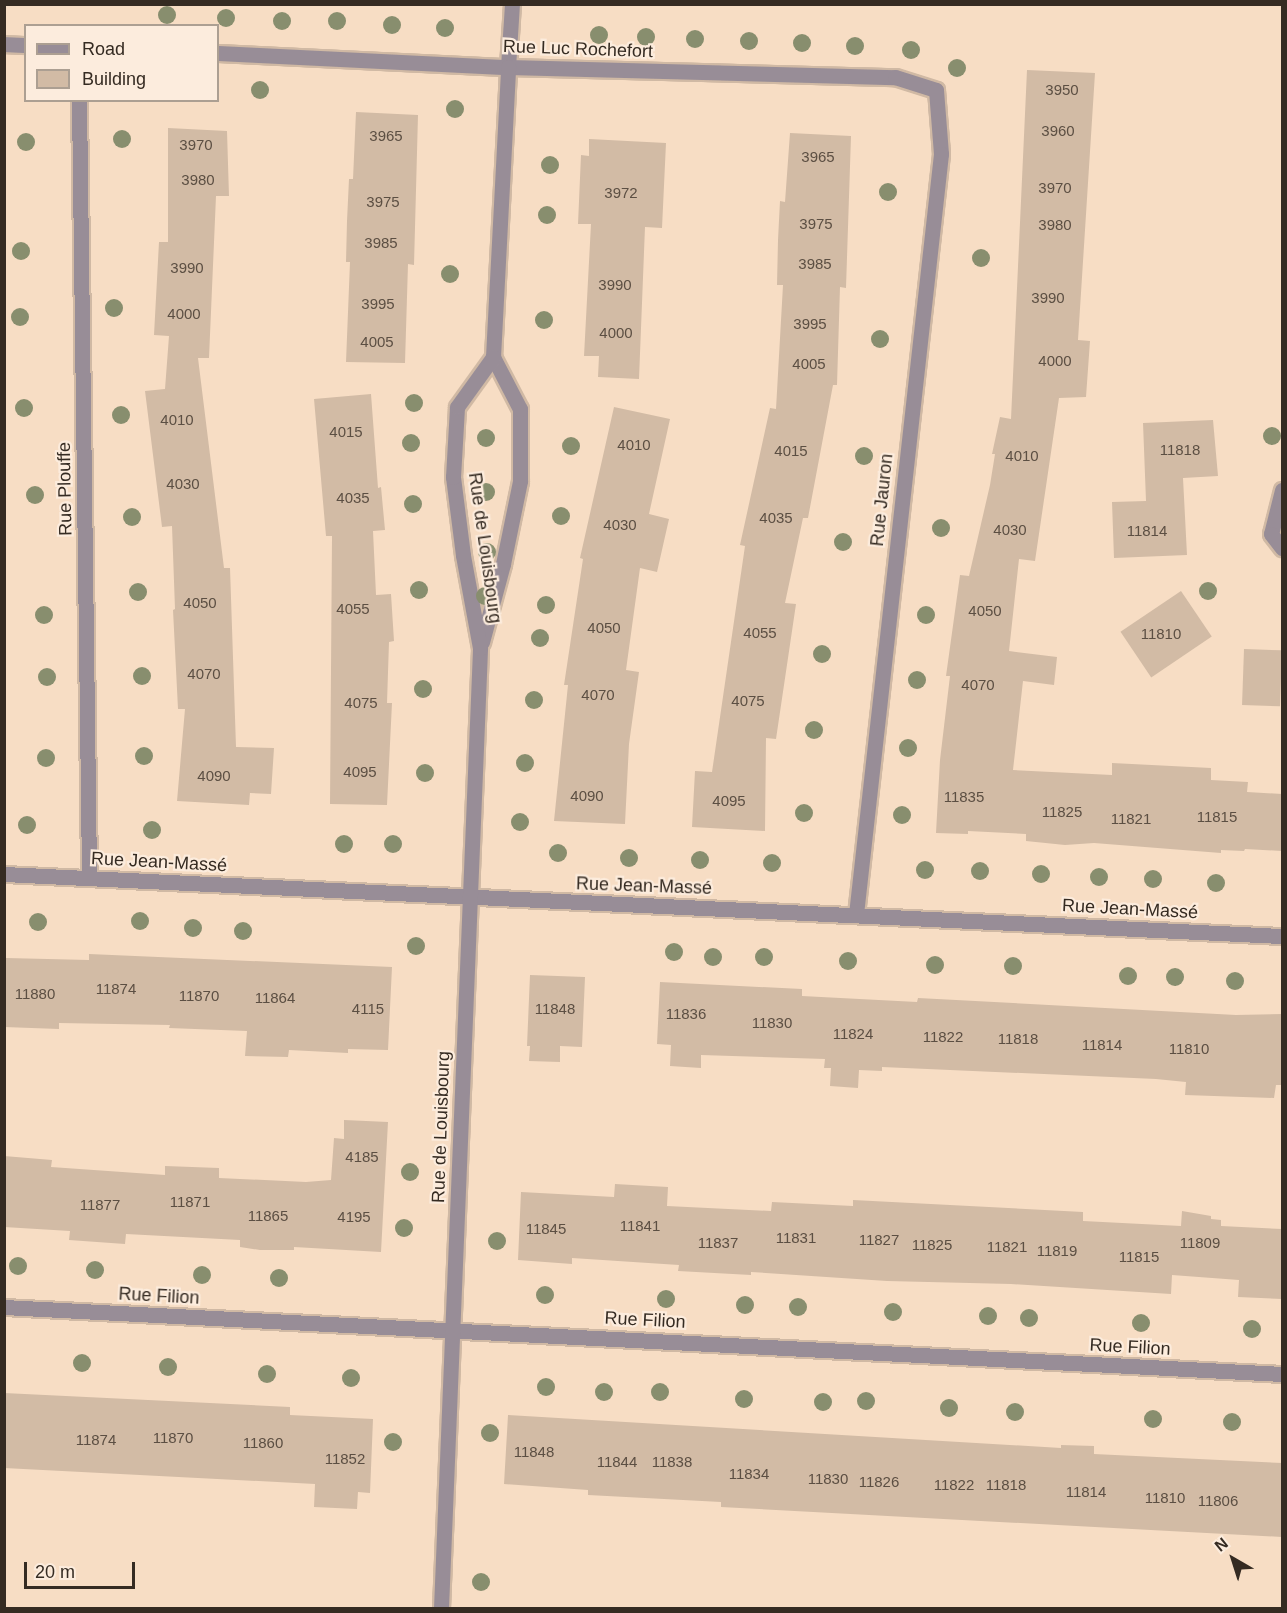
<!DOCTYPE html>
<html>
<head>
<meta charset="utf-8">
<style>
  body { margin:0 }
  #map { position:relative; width:1287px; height:1613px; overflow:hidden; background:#f7ddc4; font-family:Arial,sans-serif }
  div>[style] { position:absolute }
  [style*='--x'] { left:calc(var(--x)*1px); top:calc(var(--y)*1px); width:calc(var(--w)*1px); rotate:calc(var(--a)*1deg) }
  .building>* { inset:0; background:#d2bba5; transform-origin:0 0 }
  .roads { filter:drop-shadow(2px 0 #d0b9a4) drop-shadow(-2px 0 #d0b9a4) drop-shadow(0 2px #d0b9a4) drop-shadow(0 -2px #d0b9a4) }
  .lane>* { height:15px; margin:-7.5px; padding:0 7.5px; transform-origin:7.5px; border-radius:7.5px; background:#988d97 }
  .street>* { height:15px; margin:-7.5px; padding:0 7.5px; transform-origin:7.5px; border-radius:7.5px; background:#988d97 }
  .trees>* { width:18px; height:18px; margin:-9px; border-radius:50%; background:#888e6e }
  span { translate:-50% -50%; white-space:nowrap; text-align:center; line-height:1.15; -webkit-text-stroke:4.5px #fcecdd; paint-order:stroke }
  .number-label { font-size:15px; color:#5c4f43 }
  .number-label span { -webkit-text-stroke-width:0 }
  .street-label { font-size:18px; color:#352b22 }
  .frame { position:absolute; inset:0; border:6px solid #352b22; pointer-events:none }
  .legend { position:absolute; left:24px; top:24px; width:195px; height:78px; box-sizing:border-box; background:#fcecdd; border:2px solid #ac9f92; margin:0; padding:8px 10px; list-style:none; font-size:18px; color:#352b22 }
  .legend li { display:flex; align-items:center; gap:12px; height:30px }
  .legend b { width:30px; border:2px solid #ac9f92 }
  .north { position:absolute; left:1203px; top:1529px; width:60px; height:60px; -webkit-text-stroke:4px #fcecdd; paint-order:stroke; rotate:321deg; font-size:16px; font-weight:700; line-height:24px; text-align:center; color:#352b22 }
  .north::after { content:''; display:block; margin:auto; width:21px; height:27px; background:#352b22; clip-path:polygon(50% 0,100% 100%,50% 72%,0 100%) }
  .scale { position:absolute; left:24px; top:1562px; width:111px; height:27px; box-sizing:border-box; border:3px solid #352b22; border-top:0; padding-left:8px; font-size:18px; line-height:21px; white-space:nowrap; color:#352b22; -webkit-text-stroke:4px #fcecdd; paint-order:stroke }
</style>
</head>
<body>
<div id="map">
  <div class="building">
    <i style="clip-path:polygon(1027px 70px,1095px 73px,1078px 340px,1090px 341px,1086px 397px,1059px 398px,1035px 561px,1019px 559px,1009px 651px,1057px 657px,1054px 685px,1023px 681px,1013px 770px,1112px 775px,1112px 763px,1211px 768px,1211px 780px,1248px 782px,1247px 792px,1282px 794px,1282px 851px,1245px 849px,1244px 851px,1221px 850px,1221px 853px,1094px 843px,1065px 845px,1026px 841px,1026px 834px,968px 831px,968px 834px,936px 833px,940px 760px,950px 676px,946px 676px,960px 575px,969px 576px,990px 485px,995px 454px,992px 454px,1000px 417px,1011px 419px)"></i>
    <i style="clip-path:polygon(356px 112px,418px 115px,414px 265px,408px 264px,405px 363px,346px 362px,350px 262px,346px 262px,347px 221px,349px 179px,353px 179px)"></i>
    <i style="clip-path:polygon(168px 128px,227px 131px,229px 196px,216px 196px,209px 358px,198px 358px,224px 568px,230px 568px,236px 747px,274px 748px,271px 794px,250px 793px,249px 805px,177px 801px,185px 709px,178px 709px,173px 610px,175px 609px,172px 526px,162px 527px,145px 391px,165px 389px,169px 336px,154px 335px,159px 242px,168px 242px)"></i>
    <i style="clip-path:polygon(790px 133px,851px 136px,846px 288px,840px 287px,837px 385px,833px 385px,808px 518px,803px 518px,785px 603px,796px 604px,776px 739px,766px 738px,765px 831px,692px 827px,695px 771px,712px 772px,745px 546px,740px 545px,770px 408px,776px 409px,783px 285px,777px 285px,778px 240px,780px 201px,785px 202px)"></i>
    <i style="clip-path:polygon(589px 139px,666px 143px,662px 228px,645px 227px,639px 379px,598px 377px,599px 356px,584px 356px,591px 224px,578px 224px,581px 155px,589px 156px)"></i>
    <i style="clip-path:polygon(371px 394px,378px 488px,381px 487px,385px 530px,373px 531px,376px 595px,391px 594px,394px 641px,389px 642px,387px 703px,392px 703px,387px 805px,330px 804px,332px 536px,326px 536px,314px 399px)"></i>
    <i style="clip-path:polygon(614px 407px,670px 419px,649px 514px,669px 519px,657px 572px,640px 568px,626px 670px,639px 672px,629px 744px,625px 824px,554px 821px,568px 685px,564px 685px,583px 559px,580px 558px)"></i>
    <i style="clip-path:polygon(1213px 420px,1218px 476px,1183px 478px,1187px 555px,1114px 558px,1112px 502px,1146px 501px,1143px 423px)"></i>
    <i style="left:1181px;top:591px;width:55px;height:73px;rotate:56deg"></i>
    <i style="left:1244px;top:649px;width:38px;height:56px;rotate:2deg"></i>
    <i style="clip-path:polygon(89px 954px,392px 967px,388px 1050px,348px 1049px,348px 1053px,289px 1050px,288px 1057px,245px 1056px,247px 1031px,169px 1028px,170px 1025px,59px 1023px,59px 1029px,4px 1027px,6px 958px,89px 960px)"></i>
    <i style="clip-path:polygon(530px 975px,585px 977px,582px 1047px,560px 1046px,560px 1062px,529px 1061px,530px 1046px,527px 1046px)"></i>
    <i style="clip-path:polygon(660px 982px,802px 989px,802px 996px,917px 1002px,918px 998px,1236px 1015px,1282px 1014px,1282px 1085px,1276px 1085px,1274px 1098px,1185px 1095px,1186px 1082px,1156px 1079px,882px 1067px,882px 1071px,859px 1070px,858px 1088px,830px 1086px,831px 1068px,824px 1068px,825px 1059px,701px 1055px,701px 1068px,670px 1066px,671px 1045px,657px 1044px)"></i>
    <i style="clip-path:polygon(344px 1120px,388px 1122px,381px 1252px,294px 1247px,294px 1250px,260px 1250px,240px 1247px,240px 1240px,126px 1234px,125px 1244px,69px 1240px,70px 1231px,4px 1227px,4px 1156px,52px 1160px,51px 1167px,165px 1175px,165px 1166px,219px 1168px,219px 1178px,306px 1182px,331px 1180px,334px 1138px,344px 1139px)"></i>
    <i style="clip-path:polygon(615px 1184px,668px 1187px,667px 1206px,771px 1211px,772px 1202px,853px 1206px,853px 1200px,1083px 1212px,1083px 1221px,1181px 1226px,1182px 1211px,1211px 1216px,1211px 1219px,1221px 1220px,1221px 1226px,1282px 1229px,1282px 1299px,1238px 1297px,1239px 1280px,1172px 1275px,1171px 1294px,1011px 1284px,887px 1281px,751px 1272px,751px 1275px,678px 1271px,679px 1265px,572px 1258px,572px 1264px,518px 1260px,521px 1192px,614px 1197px)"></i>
    <i style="clip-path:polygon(4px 1393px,290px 1407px,290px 1415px,373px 1419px,370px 1493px,358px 1492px,357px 1509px,314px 1507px,315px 1484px,4px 1468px)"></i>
    <i style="clip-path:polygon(508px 1415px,1061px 1448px,1061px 1445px,1094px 1446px,1094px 1454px,1282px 1463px,1282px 1537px,721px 1507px,721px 1502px,588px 1495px,588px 1490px,504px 1484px)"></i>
  </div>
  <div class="roads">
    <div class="lane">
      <i style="--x:508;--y:67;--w:63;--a:-86.4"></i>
    </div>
    <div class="street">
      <i style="--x:4;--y:44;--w:22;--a:3"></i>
      <i style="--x:218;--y:53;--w:290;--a:2.8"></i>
      <i style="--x:508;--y:67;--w:387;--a:1.5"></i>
      <i style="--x:895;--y:77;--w:43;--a:17.6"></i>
      <i style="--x:936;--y:90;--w:64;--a:85.5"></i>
      <i style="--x:941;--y:154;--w:765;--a:96.38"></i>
      <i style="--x:79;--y:100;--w:778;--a:89.26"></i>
      <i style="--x:1282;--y:490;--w:45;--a:104"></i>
      <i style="--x:1271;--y:534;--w:18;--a:52"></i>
      <i style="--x:482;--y:642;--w:81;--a:-74.9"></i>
      <i style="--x:503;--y:564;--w:85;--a:-78.4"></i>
      <i style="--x:520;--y:481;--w:72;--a:-90"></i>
      <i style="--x:520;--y:409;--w:59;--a:-117.4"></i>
      <i style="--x:493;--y:357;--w:290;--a:-87"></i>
      <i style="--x:4;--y:874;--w:1280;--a:2.78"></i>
      <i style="--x:4;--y:1307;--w:1280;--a:3"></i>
      <i style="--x:441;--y:1608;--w:961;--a:-87.67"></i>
      <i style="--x:480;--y:648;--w:95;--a:-100.4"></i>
      <i style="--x:463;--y:555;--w:79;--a:-97.3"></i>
      <i style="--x:453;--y:477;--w:70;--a:-86.7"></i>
      <i style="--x:457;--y:407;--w:62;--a:-54.2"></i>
    </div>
  </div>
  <div class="trees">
    <i style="left:167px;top:15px"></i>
    <i style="left:226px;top:18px"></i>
    <i style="left:282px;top:21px"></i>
    <i style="left:337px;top:21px"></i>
    <i style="left:392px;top:25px"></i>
    <i style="left:445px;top:28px"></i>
    <i style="left:599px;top:35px"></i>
    <i style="left:646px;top:37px"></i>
    <i style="left:695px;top:39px"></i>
    <i style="left:749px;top:41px"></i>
    <i style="left:802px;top:43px"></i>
    <i style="left:855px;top:46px"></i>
    <i style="left:911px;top:50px"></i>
    <i style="left:957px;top:68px"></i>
    <i style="left:260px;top:90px"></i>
    <i style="left:455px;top:109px"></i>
    <i style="left:122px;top:139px"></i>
    <i style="left:26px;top:142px"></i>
    <i style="left:550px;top:165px"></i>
    <i style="left:888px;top:192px"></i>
    <i style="left:547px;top:215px"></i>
    <i style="left:21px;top:251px"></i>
    <i style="left:981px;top:258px"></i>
    <i style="left:450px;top:274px"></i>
    <i style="left:114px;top:308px"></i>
    <i style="left:20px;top:317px"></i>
    <i style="left:544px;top:320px"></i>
    <i style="left:880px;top:339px"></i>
    <i style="left:414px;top:403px"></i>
    <i style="left:24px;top:408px"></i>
    <i style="left:121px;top:415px"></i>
    <i style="left:1272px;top:436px"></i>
    <i style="left:486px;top:438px"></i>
    <i style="left:411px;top:443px"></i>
    <i style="left:571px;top:446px"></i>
    <i style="left:864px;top:456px"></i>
    <i style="left:486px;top:492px"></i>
    <i style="left:35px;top:495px"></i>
    <i style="left:413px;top:504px"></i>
    <i style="left:561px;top:516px"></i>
    <i style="left:132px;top:517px"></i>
    <i style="left:941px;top:528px"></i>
    <i style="left:843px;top:542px"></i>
    <i style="left:487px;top:552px"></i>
    <i style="left:419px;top:590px"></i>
    <i style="left:1208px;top:591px"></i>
    <i style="left:138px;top:592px"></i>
    <i style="left:485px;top:596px"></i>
    <i style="left:546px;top:605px"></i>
    <i style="left:44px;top:615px"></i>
    <i style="left:926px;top:615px"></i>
    <i style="left:540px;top:638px"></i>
    <i style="left:822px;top:654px"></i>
    <i style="left:142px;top:676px"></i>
    <i style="left:47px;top:677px"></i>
    <i style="left:917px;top:680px"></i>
    <i style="left:423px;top:689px"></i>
    <i style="left:534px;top:700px"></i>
    <i style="left:814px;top:730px"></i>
    <i style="left:908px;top:748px"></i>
    <i style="left:144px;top:756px"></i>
    <i style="left:46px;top:758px"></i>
    <i style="left:525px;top:763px"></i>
    <i style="left:425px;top:773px"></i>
    <i style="left:804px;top:813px"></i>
    <i style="left:902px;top:815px"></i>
    <i style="left:520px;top:822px"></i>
    <i style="left:27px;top:825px"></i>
    <i style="left:152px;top:830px"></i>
    <i style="left:344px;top:844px"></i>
    <i style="left:393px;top:844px"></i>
    <i style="left:558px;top:853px"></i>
    <i style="left:629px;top:858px"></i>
    <i style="left:700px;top:860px"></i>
    <i style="left:772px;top:863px"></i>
    <i style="left:925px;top:870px"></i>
    <i style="left:980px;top:871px"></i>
    <i style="left:1041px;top:874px"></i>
    <i style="left:1099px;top:877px"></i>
    <i style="left:1153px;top:879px"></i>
    <i style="left:1216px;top:883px"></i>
    <i style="left:140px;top:921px"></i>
    <i style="left:38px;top:922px"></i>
    <i style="left:193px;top:928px"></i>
    <i style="left:243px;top:931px"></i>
    <i style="left:416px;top:946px"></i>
    <i style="left:674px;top:952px"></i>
    <i style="left:713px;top:957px"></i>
    <i style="left:764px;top:957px"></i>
    <i style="left:848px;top:961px"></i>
    <i style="left:935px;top:965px"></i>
    <i style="left:1013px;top:966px"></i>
    <i style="left:1128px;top:976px"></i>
    <i style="left:1175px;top:977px"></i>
    <i style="left:1235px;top:981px"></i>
    <i style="left:410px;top:1172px"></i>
    <i style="left:404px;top:1228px"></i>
    <i style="left:497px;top:1241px"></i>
    <i style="left:18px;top:1266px"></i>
    <i style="left:95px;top:1270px"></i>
    <i style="left:202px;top:1275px"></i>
    <i style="left:279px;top:1278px"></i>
    <i style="left:545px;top:1295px"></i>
    <i style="left:666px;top:1299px"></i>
    <i style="left:745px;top:1305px"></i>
    <i style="left:798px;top:1307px"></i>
    <i style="left:893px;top:1312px"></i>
    <i style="left:988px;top:1316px"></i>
    <i style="left:1029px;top:1318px"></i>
    <i style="left:1141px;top:1323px"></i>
    <i style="left:1252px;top:1329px"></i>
    <i style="left:82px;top:1363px"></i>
    <i style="left:168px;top:1367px"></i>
    <i style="left:267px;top:1374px"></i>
    <i style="left:351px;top:1378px"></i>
    <i style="left:546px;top:1387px"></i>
    <i style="left:604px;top:1392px"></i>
    <i style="left:660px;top:1392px"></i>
    <i style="left:744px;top:1399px"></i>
    <i style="left:866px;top:1401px"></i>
    <i style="left:823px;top:1402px"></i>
    <i style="left:949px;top:1408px"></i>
    <i style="left:1015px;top:1412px"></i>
    <i style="left:1153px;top:1419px"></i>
    <i style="left:1232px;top:1422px"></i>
    <i style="left:490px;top:1433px"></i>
    <i style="left:393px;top:1442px"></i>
    <i style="left:481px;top:1582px"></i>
  </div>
  <div class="number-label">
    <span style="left:1062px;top:90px">3950</span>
    <span style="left:1058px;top:131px">3960</span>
    <span style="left:386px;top:136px">3965</span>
    <span style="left:196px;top:145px">3970</span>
    <span style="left:818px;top:157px">3965</span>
    <span style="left:198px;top:180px">3980</span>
    <span style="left:1055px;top:188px">3970</span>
    <span style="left:621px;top:193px">3972</span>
    <span style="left:383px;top:202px">3975</span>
    <span style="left:816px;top:224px">3975</span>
    <span style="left:1055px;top:225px">3980</span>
    <span style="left:381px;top:243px">3985</span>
    <span style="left:815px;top:264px">3985</span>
    <span style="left:187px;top:268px">3990</span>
    <span style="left:615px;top:285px">3990</span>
    <span style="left:1048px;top:298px">3990</span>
    <span style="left:378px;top:304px">3995</span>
    <span style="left:184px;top:314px">4000</span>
    <span style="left:810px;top:324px">3995</span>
    <span style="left:616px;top:333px">4000</span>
    <span style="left:377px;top:342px">4005</span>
    <span style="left:1055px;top:361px">4000</span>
    <span style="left:809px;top:364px">4005</span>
    <span style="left:177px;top:420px">4010</span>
    <span style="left:346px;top:432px">4015</span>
    <span style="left:634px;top:445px">4010</span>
    <span style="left:1180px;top:450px">11818</span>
    <span style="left:791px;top:451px">4015</span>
    <span style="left:1022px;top:456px">4010</span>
    <span style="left:183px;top:484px">4030</span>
    <span style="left:353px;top:498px">4035</span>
    <span style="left:776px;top:518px">4035</span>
    <span style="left:620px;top:525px">4030</span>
    <span style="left:1010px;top:530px">4030</span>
    <span style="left:1147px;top:531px">11814</span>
    <span style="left:200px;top:603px">4050</span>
    <span style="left:353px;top:609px">4055</span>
    <span style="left:985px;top:611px">4050</span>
    <span style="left:604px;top:628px">4050</span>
    <span style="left:760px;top:633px">4055</span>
    <span style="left:1161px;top:634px">11810</span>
    <span style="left:204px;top:674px">4070</span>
    <span style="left:978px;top:685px">4070</span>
    <span style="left:598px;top:695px">4070</span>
    <span style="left:748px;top:701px">4075</span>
    <span style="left:361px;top:703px">4075</span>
    <span style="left:360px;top:772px">4095</span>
    <span style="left:214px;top:776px">4090</span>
    <span style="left:587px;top:796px">4090</span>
    <span style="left:964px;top:797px">11835</span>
    <span style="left:729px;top:801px">4095</span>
    <span style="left:1062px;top:812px">11825</span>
    <span style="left:1217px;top:817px">11815</span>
    <span style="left:1131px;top:819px">11821</span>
    <span style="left:116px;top:989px">11874</span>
    <span style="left:35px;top:994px">11880</span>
    <span style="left:199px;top:996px">11870</span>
    <span style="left:275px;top:998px">11864</span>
    <span style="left:368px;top:1009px">4115</span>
    <span style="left:555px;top:1009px">11848</span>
    <span style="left:686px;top:1014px">11836</span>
    <span style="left:772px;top:1023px">11830</span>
    <span style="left:853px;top:1034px">11824</span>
    <span style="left:943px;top:1037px">11822</span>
    <span style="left:1018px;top:1039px">11818</span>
    <span style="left:1102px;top:1045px">11814</span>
    <span style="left:1189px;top:1049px">11810</span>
    <span style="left:362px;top:1157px">4185</span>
    <span style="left:190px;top:1202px">11871</span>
    <span style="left:100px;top:1205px">11877</span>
    <span style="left:268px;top:1216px">11865</span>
    <span style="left:354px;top:1217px">4195</span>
    <span style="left:640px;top:1226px">11841</span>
    <span style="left:546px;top:1229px">11845</span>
    <span style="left:796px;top:1238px">11831</span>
    <span style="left:879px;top:1240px">11827</span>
    <span style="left:718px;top:1243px">11837</span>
    <span style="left:1200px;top:1243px">11809</span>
    <span style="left:932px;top:1245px">11825</span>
    <span style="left:1007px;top:1247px">11821</span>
    <span style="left:1057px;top:1251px">11819</span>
    <span style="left:1139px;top:1257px">11815</span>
    <span style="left:173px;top:1438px">11870</span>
    <span style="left:96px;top:1440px">11874</span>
    <span style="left:263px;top:1443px">11860</span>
    <span style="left:534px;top:1452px">11848</span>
    <span style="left:345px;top:1459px">11852</span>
    <span style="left:617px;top:1462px">11844</span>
    <span style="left:672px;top:1462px">11838</span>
    <span style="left:749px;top:1474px">11834</span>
    <span style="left:828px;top:1479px">11830</span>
    <span style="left:879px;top:1482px">11826</span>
    <span style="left:954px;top:1485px">11822</span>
    <span style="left:1006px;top:1485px">11818</span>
    <span style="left:1086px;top:1492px">11814</span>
    <span style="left:1165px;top:1498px">11810</span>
    <span style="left:1218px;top:1501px">11806</span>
  </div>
  <div class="street-label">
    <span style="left:578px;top:49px;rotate:2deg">Rue Luc Rochefort</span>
    <span style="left:65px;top:489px;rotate:-91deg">Rue Plouffe</span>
    <span style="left:882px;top:500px;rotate:-84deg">Rue Jauron</span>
    <span style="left:485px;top:548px;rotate:82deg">Rue de Louisbourg</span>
    <span style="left:159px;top:862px;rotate:3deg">Rue Jean-Massé</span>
    <span style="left:644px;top:886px;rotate:2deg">Rue Jean-Massé</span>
    <span style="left:1130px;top:909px;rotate:3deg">Rue Jean-Massé</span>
    <span style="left:441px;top:1127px;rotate:-88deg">Rue de Louisbourg</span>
    <span style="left:159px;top:1296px;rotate:3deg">Rue Filion</span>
    <span style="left:645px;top:1320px;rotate:3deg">Rue Filion</span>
    <span style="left:1130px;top:1347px;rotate:3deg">Rue Filion</span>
  </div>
  <div class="frame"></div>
  <ul class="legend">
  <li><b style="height:8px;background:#988d97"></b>Road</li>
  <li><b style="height:16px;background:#d2bba5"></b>Building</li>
  </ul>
  <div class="north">N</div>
  <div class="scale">20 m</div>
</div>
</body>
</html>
